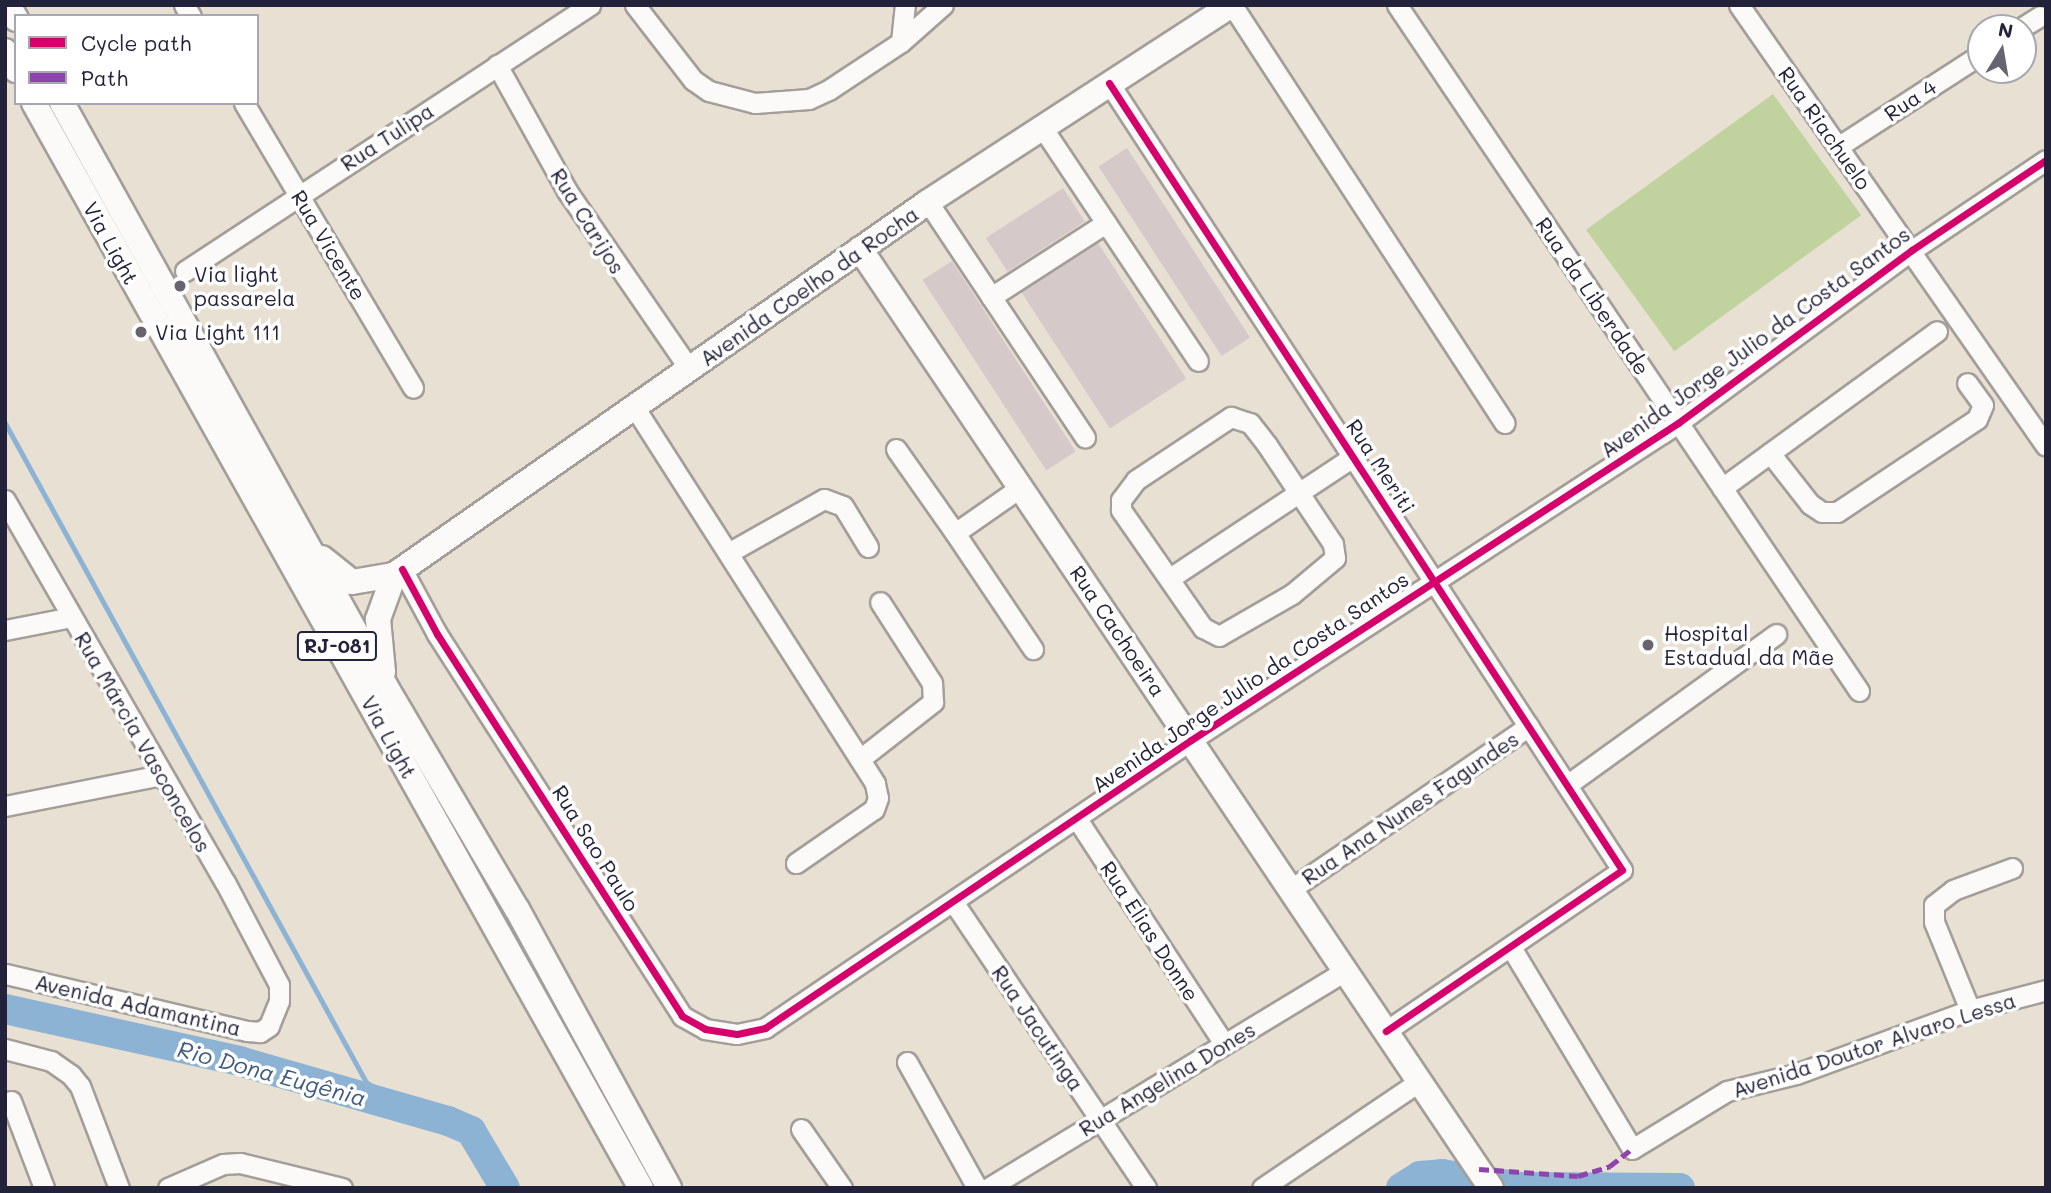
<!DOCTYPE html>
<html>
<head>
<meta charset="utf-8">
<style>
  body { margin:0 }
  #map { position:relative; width:2051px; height:1193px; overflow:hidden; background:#e8e0d2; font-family:Mali,sans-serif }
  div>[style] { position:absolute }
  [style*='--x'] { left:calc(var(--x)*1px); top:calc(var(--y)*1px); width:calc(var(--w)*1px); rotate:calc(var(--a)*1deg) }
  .green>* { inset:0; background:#c0d39e; transform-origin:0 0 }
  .stream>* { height:5px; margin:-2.5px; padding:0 2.5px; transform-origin:2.5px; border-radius:2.5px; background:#8db3d4 }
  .river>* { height:30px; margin:-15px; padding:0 15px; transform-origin:15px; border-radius:15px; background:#8db3d4 }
  .building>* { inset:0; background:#d6c9ca; transform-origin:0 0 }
  .roads { filter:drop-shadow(2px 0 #a39e99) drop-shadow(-2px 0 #a39e99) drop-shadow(0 2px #a39e99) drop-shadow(0 -2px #a39e99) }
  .minor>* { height:19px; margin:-9.5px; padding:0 9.5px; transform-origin:9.5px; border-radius:9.5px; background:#fcfaf8 }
  .major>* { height:24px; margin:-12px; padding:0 12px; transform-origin:12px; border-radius:12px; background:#fcfaf8 }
  .quiet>* { height:5px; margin-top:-2.5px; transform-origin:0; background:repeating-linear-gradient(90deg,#8e44ad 0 10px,transparent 0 15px) }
  .cycleway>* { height:7px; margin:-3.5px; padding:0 3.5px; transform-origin:3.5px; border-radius:3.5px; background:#d6006c }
  .dots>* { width:19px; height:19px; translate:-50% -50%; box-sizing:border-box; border:4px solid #fff; border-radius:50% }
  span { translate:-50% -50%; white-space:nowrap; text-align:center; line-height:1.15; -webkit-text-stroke:7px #fff; paint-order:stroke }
  .shield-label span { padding:2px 5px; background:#fff; border:2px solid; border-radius:5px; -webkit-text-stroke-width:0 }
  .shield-label { font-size:19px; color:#22223b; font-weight:700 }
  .street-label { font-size:21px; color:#22223b }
  .poi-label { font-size:21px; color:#22223b }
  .left { translate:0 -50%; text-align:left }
  .water-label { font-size:23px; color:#415b80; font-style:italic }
  .frame { position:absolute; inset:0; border:7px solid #22223b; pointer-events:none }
  .legend { position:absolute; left:14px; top:14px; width:245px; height:91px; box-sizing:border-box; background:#fff; border:2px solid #a7a7b1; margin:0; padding:9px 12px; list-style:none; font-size:21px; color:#22223b }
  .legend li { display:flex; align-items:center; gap:14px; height:35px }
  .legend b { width:35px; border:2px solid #a7a7b1 }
  .north { position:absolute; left:1967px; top:14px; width:70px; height:70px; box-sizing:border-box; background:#fff; border:2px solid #a7a7b1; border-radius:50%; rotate:11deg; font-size:19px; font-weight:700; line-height:28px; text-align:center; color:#22223b }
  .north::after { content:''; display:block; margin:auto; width:24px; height:32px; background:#676470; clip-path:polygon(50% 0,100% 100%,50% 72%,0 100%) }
</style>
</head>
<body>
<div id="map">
  <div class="green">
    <i style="left:1773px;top:94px;width:150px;height:231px;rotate:54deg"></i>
  </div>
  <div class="stream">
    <i style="--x:5;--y:423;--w:751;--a:61.29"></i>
    <i style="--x:366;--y:1082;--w:40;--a:34"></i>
  </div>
  <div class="river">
    <i style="--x:5;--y:1009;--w:240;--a:12.5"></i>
    <i style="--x:239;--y:1061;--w:217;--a:16"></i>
    <i style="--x:448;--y:1121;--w:25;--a:23"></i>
    <i style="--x:471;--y:1131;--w:66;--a:59.2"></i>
    <i style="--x:1401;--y:1188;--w:22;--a:-32"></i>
    <i style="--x:1420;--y:1176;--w:22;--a:-5"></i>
    <i style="--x:1442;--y:1174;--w:80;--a:9.3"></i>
    <i style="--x:1521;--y:1187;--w:159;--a:0.4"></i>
  </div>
  <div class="building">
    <i style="left:1127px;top:148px;width:226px;height:34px;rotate:57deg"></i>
    <i style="left:1063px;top:188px;width:40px;height:92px;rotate:57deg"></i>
    <i style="left:1098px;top:243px;width:162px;height:91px;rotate:57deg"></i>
    <i style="left:952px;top:261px;width:227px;height:35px;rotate:57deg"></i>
  </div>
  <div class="roads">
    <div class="minor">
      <i style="--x:184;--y:5;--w:13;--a:58"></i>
      <i style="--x:635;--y:5;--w:95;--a:52.3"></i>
      <i style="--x:693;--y:80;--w:19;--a:35"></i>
      <i style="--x:709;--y:91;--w:48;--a:14.6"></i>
      <i style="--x:755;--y:103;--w:54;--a:-4.2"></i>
      <i style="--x:809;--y:99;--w:23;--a:-25"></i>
      <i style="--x:830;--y:89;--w:85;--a:-33.5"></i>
      <i style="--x:901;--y:42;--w:56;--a:-41.4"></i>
      <i style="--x:1232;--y:5;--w:499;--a:56.9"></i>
      <i style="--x:1397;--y:5;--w:827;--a:56.04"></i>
      <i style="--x:1739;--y:5;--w:537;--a:55.16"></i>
      <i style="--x:2021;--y:28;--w:22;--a:-32"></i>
      <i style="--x:901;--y:42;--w:37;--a:-84"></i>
      <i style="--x:497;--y:65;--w:144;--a:60.9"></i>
      <i style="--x:567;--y:191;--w:217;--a:55.5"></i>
      <i style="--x:1109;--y:83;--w:939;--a:56.9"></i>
      <i style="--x:1622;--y:870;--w:286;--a:145.7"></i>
      <i style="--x:244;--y:103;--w:331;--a:59.3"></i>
      <i style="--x:1042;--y:127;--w:281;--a:56.3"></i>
      <i style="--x:1839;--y:146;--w:169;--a:-32.9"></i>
      <i style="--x:928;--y:202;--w:283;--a:56.3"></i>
      <i style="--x:185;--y:271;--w:485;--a:-33.3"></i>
      <i style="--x:991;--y:297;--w:137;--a:-32.8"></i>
      <i style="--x:635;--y:408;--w:446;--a:57.4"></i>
      <i style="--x:875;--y:784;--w:14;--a:78"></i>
      <i style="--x:878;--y:798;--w:12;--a:110"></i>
      <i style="--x:874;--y:809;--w:95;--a:145.3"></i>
      <i style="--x:1231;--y:417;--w:20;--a:18"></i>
      <i style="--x:1250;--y:423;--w:28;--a:52"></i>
      <i style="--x:1267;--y:445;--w:119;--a:56.3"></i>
      <i style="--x:1333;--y:544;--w:14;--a:82"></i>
      <i style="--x:1335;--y:558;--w:56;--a:140.1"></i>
      <i style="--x:1292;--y:594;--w:84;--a:150.1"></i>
      <i style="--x:1219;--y:636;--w:18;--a:-153"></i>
      <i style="--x:1203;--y:628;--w:144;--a:-124.8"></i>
      <i style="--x:1121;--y:510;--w:10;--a:-90"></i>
      <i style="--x:1121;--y:500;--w:25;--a:-53"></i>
      <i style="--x:1136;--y:480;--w:114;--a:-33.6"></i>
      <i style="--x:896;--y:449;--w:103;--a:54.9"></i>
      <i style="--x:1770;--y:453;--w:65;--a:51.9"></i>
      <i style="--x:1810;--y:504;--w:14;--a:34"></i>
      <i style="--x:1822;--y:512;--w:15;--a:0"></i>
      <i style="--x:1837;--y:512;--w:168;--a:-33.6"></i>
      <i style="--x:1977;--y:419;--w:15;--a:-67"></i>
      <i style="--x:1983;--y:405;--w:27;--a:-126"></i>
      <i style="--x:1021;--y:487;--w:80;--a:145.1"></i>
      <i style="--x:955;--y:533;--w:140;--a:56.1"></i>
      <i style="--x:1722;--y:488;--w:266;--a:-36.1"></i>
      <i style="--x:5;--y:500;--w:441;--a:60.1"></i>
      <i style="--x:225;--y:882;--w:116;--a:62.3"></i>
      <i style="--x:279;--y:985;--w:16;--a:90"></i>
      <i style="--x:279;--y:1001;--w:27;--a:112"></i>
      <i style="--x:269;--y:1026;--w:11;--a:146"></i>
      <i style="--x:260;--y:1032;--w:13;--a:-176"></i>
      <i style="--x:247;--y:1031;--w:249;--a:-166.7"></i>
      <i style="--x:728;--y:553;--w:110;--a:-29.4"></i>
      <i style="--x:824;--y:499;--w:20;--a:20"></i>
      <i style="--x:843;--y:506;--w:48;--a:58.6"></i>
      <i style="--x:402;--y:569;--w:74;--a:61.7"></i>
      <i style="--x:437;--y:634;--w:454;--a:57.3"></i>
      <i style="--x:682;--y:1016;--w:26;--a:29"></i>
      <i style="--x:705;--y:1029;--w:32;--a:9"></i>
      <i style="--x:737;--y:1034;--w:29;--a:-12"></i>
      <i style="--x:765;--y:1028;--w:514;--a:-34.06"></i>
      <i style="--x:1191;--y:740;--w:581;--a:-33.06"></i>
      <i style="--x:1678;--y:423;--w:291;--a:-36.5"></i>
      <i style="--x:1912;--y:250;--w:161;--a:-33.9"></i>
      <i style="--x:1170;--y:578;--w:221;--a:-33.5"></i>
      <i style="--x:5;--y:630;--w:68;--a:-11"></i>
      <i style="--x:860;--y:759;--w:93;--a:-38"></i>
      <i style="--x:933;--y:702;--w:19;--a:-93"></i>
      <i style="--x:932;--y:683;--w:96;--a:-122.7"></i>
      <i style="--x:1567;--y:785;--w:258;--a:-35.8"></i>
      <i style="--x:5;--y:806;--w:160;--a:-11.2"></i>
      <i style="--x:1077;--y:819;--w:269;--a:56.8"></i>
      <i style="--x:1291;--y:889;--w:288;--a:-34.4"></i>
      <i style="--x:954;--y:903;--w:344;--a:56"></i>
      <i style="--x:1512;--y:949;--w:233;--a:59"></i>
      <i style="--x:1632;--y:1149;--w:111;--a:-31.4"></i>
      <i style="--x:1727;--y:1091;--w:71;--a:-13.8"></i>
      <i style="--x:1796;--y:1074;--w:185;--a:-20.2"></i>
      <i style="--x:1970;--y:1010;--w:79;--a:-14.7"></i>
      <i style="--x:1970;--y:1010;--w:95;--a:-112.2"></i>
      <i style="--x:1934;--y:922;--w:17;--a:-90"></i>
      <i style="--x:1934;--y:905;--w:24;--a:-38"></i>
      <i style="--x:1953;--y:890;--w:63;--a:-20.4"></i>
      <i style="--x:5;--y:1049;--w:48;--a:14.6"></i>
      <i style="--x:51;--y:1061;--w:24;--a:35"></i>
      <i style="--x:71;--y:1075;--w:14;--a:51"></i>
      <i style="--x:80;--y:1086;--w:109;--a:69.1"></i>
      <i style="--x:907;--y:1062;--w:144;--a:60.9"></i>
      <i style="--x:11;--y:1101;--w:93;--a:69.2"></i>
      <i style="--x:801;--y:1129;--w:72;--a:55.2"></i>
      <i style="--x:168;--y:1188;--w:60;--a:-23.6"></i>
      <i style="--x:223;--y:1164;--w:17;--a:-3"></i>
      <i style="--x:240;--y:1163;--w:105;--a:13.8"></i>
      <i style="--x:988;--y:1188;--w:419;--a:-31.3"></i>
      <i style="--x:1262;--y:1188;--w:191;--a:-34.1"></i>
    </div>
    <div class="major">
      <i style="--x:8;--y:5;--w:16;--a:60"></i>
      <i style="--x:5;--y:51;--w:22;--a:60"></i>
      <i style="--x:34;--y:103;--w:1243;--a:60.78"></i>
      <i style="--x:62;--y:103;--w:668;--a:60.98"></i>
      <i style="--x:386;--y:687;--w:258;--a:59.5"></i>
      <i style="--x:517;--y:909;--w:318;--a:61.4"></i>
      <i style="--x:860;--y:249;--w:1131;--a:56.1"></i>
      <i style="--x:322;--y:558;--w:38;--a:39"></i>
      <i style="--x:352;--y:582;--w:43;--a:-9.5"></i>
      <i style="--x:394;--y:575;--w:651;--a:-34.93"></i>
      <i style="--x:928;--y:202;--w:361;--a:-33"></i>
      <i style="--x:383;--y:672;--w:53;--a:-95.4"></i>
      <i style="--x:378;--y:619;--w:47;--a:-70"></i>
    </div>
  </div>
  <div class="quiet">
    <i style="--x:1479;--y:1169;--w:99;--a:4"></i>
    <i style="--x:1578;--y:1176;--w:34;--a:-17"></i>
    <i style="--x:1610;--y:1166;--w:28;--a:-38"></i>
  </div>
  <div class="cycleway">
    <i style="--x:1109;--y:83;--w:939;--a:56.9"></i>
    <i style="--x:1622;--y:870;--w:286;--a:145.7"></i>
    <i style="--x:402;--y:569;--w:74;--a:61.7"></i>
    <i style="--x:437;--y:634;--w:454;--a:57.3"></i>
    <i style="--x:682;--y:1016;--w:26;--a:29"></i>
    <i style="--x:705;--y:1029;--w:32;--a:9"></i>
    <i style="--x:737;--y:1034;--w:29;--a:-12"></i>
    <i style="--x:765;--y:1028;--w:514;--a:-34.06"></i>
    <i style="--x:1191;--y:740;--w:581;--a:-33.06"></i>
    <i style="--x:1678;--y:423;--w:291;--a:-36.5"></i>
    <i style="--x:1912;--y:250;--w:161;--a:-33.9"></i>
  </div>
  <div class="dots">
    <i style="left:180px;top:286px;background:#676470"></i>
    <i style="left:141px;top:332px;background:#676470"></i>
    <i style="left:1648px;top:645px;background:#676470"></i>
  </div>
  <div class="shield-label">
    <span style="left:337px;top:646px">RJ-081</span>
  </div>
  <div class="street-label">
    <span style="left:1910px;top:100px;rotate:-33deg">Rua 4</span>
    <span style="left:1825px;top:128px;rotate:55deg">Rua Riachuelo</span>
    <span style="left:387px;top:137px;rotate:-33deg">Rua Tulipa</span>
    <span style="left:588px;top:221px;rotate:58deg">Rua Carijos</span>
    <span style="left:111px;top:243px;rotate:61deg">Via Light</span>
    <span style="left:329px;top:245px;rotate:59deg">Rua Vicente</span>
    <span style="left:809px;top:286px;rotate:-35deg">Avenida Coelho da Rocha</span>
    <span style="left:1593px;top:296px;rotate:56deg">Rua da Liberdade</span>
    <span style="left:1755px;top:342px;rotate:-36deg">Avenida Jorge Julio da Costa Santos</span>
    <span style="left:1381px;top:466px;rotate:57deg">Rua Meriti</span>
    <span style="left:1118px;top:631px;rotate:56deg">Rua Cachoeira</span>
    <span style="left:1250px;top:682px;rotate:-34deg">Avenida Jorge Julio da Costa Santos</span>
    <span style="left:389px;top:737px;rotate:61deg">Via Light</span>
    <span style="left:143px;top:742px;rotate:60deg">Rua Márcia Vasconcelos</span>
    <span style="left:1410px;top:808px;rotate:-34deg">Rua Ana Nunes Fagundes</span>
    <span style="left:596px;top:848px;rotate:58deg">Rua Sao Paulo</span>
    <span style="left:1150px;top:931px;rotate:57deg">Rua Elias Donne</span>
    <span style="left:138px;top:1005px;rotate:13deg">Avenida Adamantina</span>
    <span style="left:1038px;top:1028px;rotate:56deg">Rua Jacutinga</span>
    <span style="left:1874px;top:1045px;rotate:-18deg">Avenida Doutor Alvaro Lessa</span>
    <span style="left:1167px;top:1079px;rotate:-31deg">Rua Angelina Dones</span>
  </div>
  <div class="poi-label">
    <span class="left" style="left:194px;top:286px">Via light<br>passarela</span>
    <span class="left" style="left:155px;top:332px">Via Light 111</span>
    <span class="left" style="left:1664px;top:645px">Hospital<br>Estadual da Mãe</span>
  </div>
  <div class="water-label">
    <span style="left:272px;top:1073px;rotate:15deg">Rio Dona Eugênia</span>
  </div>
  <div class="frame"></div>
  <ul class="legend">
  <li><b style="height:9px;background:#d6006c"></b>Cycle path</li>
  <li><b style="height:9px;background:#8e44ad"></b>Path</li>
  </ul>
  <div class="north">N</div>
</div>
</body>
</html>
